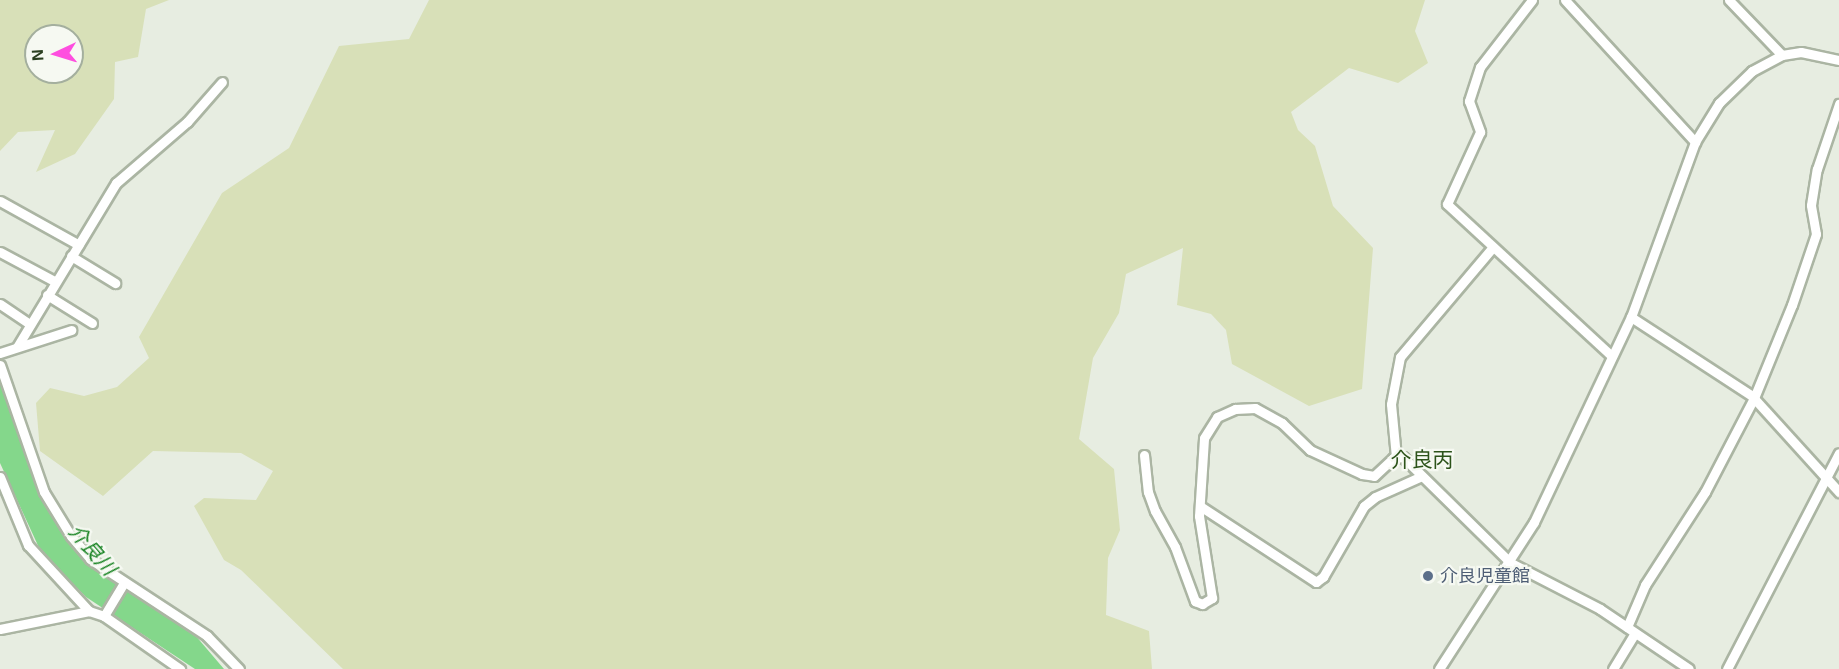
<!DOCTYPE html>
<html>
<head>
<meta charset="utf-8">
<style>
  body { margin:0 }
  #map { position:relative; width:1839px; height:669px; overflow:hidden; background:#e7ede1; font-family:Helvetica,"Noto Sans JP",sans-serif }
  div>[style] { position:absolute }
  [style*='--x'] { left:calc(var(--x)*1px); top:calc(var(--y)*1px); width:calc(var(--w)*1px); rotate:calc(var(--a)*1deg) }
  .green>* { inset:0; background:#d8e0b8 }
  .water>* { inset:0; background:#84d78b }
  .roads { filter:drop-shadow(2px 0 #abb5a3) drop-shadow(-2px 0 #abb5a3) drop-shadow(0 2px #abb5a3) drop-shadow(0 -2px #abb5a3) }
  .street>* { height:9px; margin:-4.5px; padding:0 4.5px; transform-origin:4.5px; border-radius:4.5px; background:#fff }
  .dots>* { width:16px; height:16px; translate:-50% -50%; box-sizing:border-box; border:3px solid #f6f9f2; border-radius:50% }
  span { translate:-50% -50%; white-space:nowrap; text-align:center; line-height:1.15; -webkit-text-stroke:4.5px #f6f9f2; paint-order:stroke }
  .service-label { font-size:18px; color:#4e5e75 }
  .left { translate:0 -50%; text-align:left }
  .water-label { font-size:20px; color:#14811f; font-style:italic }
  .quarter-label { font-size:21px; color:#2c531a }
  .north { position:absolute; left:24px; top:24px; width:60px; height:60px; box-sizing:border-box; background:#f6f9f2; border:2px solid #a4af9e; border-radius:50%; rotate:266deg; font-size:16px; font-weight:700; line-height:24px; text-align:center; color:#2a3f20 }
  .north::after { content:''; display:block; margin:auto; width:21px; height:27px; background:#fe4edf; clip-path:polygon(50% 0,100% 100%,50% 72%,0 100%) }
</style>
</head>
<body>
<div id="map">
  <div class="green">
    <i style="clip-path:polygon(evenodd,0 0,169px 0,146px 9px,138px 57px,115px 62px,114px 99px,75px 154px,36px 172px,55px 130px,18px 132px,0 151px,0 0,36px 36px,72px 36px,72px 72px,36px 72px,36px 36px)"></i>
    <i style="clip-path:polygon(429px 0,1425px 0,1415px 31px,1428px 63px,1398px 83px,1349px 68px,1291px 112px,1298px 130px,1315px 146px,1333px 206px,1373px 248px,1362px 389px,1309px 406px,1232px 364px,1226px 330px,1211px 314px,1177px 305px,1183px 248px,1126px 274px,1119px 313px,1093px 358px,1079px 439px,1114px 469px,1120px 530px,1108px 558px,1106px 615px,1149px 631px,1152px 669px,343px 669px,241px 570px,224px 560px,194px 506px,204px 498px,256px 500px,273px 471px,241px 453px,153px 451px,103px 496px,40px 451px,36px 403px,50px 388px,84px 396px,117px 387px,149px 358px,139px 337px,222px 193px,289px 148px,339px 46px,409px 39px)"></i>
  </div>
  <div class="water">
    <i style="clip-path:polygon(0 383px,44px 502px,83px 560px,195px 635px,224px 669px,195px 669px,86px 597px,41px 552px,0 463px)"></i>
  </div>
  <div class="roads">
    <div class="street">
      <i style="--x:1532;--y:0;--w:85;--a:127.8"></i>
      <i style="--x:1480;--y:67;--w:36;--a:108"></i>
      <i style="--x:1469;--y:101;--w:33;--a:70"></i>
      <i style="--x:1480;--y:132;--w:79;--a:114.6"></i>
      <i style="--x:1447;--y:204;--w:224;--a:42.7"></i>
      <i style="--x:1565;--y:0;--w:193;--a:47.5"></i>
      <i style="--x:1729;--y:0;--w:76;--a:46.1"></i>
      <i style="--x:0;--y:201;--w:90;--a:29.1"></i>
      <i style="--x:0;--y:252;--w:61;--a:28.2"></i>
      <i style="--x:71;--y:256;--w:52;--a:31.5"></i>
      <i style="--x:47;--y:295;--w:53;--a:31.9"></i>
      <i style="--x:0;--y:304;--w:36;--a:34"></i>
      <i style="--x:1631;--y:317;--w:145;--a:33.1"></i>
      <i style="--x:1752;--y:396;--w:130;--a:47.8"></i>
      <i style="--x:17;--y:347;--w:192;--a:-58.9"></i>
      <i style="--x:116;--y:183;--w:94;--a:-40.7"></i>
      <i style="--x:187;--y:122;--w:53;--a:-48.8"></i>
      <i style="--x:0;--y:353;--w:75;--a:-17.9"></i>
      <i style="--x:0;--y:365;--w:134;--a:70.9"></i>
      <i style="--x:44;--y:492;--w:52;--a:58.5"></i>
      <i style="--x:71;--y:536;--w:30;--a:50"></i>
      <i style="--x:90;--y:559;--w:140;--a:33.3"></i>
      <i style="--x:207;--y:636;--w:46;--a:45.9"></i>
      <i style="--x:1144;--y:455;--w:37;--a:84"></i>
      <i style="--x:1148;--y:492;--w:20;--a:70"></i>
      <i style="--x:1155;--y:511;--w:41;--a:60.9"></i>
      <i style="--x:1175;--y:547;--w:58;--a:69.7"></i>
      <i style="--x:1195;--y:601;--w:8;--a:23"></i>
      <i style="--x:1202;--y:604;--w:12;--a:-31"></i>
      <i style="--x:1212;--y:598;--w:83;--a:-99"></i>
      <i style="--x:1199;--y:516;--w:78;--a:-86.3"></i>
      <i style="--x:1204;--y:438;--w:25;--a:-58"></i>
      <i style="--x:1217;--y:417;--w:20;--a:-24"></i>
      <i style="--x:1235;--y:409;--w:20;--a:-3"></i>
      <i style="--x:1255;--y:408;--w:31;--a:29"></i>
      <i style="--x:1282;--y:423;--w:39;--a:44"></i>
      <i style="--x:1310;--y:450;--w:57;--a:24.8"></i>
      <i style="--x:1362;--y:474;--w:12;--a:9"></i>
      <i style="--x:1374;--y:476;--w:26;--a:-43"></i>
      <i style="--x:1393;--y:458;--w:10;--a:-6"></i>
      <i style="--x:1403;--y:457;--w:151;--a:44.5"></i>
      <i style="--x:1511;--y:563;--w:100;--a:27.3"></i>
      <i style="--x:1600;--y:609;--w:107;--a:34"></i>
      <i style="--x:1396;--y:457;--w:53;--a:-95.4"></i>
      <i style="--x:1391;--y:404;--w:48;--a:-79.2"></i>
      <i style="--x:1400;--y:357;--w:144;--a:-49.8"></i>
      <i style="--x:0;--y:477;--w:74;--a:67.6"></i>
      <i style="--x:28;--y:545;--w:90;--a:47.3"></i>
      <i style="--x:1200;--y:506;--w:139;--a:33.2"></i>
      <i style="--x:1316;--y:582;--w:9;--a:-36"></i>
      <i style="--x:1323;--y:577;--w:82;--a:-60"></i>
      <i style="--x:1364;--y:506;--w:14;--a:-39"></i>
      <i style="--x:1375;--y:497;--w:51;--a:-24.1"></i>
      <i style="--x:104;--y:616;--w:93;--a:34.9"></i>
      <i style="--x:1627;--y:627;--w:46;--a:-66.8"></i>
      <i style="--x:1645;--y:585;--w:111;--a:-57.2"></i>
      <i style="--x:1705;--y:492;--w:106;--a:-62.5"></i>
      <i style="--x:1754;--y:398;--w:100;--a:-67.8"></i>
      <i style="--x:1792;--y:305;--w:75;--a:-71.3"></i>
      <i style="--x:1816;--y:234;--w:29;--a:-100"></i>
      <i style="--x:1811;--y:205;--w:36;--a:-81"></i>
      <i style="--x:1817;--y:169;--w:69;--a:-71.3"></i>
      <i style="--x:0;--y:629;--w:91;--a:-11.4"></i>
      <i style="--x:89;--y:611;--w:16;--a:18"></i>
      <i style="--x:104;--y:616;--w:37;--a:-59"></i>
      <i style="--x:1439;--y:669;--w:175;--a:-57.1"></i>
      <i style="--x:1534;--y:522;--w:227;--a:-64.7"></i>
      <i style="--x:1631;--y:317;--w:186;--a:-69.9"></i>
      <i style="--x:1695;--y:142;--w:46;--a:-58.4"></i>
      <i style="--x:1719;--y:103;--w:46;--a:-44.1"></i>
      <i style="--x:1752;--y:71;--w:34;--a:-28"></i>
      <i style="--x:1782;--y:55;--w:19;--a:-9"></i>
      <i style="--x:1801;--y:52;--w:39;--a:12"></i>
      <i style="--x:1613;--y:669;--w:42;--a:-58.6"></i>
      <i style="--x:1727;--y:669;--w:243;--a:-62.6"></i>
    </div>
  </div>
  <div class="dots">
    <i style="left:1428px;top:576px;background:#5c6f8a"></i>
  </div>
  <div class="service-label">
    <span class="left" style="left:1440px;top:576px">介良児童館</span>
  </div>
  <div class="water-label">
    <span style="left:92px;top:550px;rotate:49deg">介良川</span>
  </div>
  <div class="quarter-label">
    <span style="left:1422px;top:460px">介良丙</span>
  </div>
  <div class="north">N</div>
</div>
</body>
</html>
